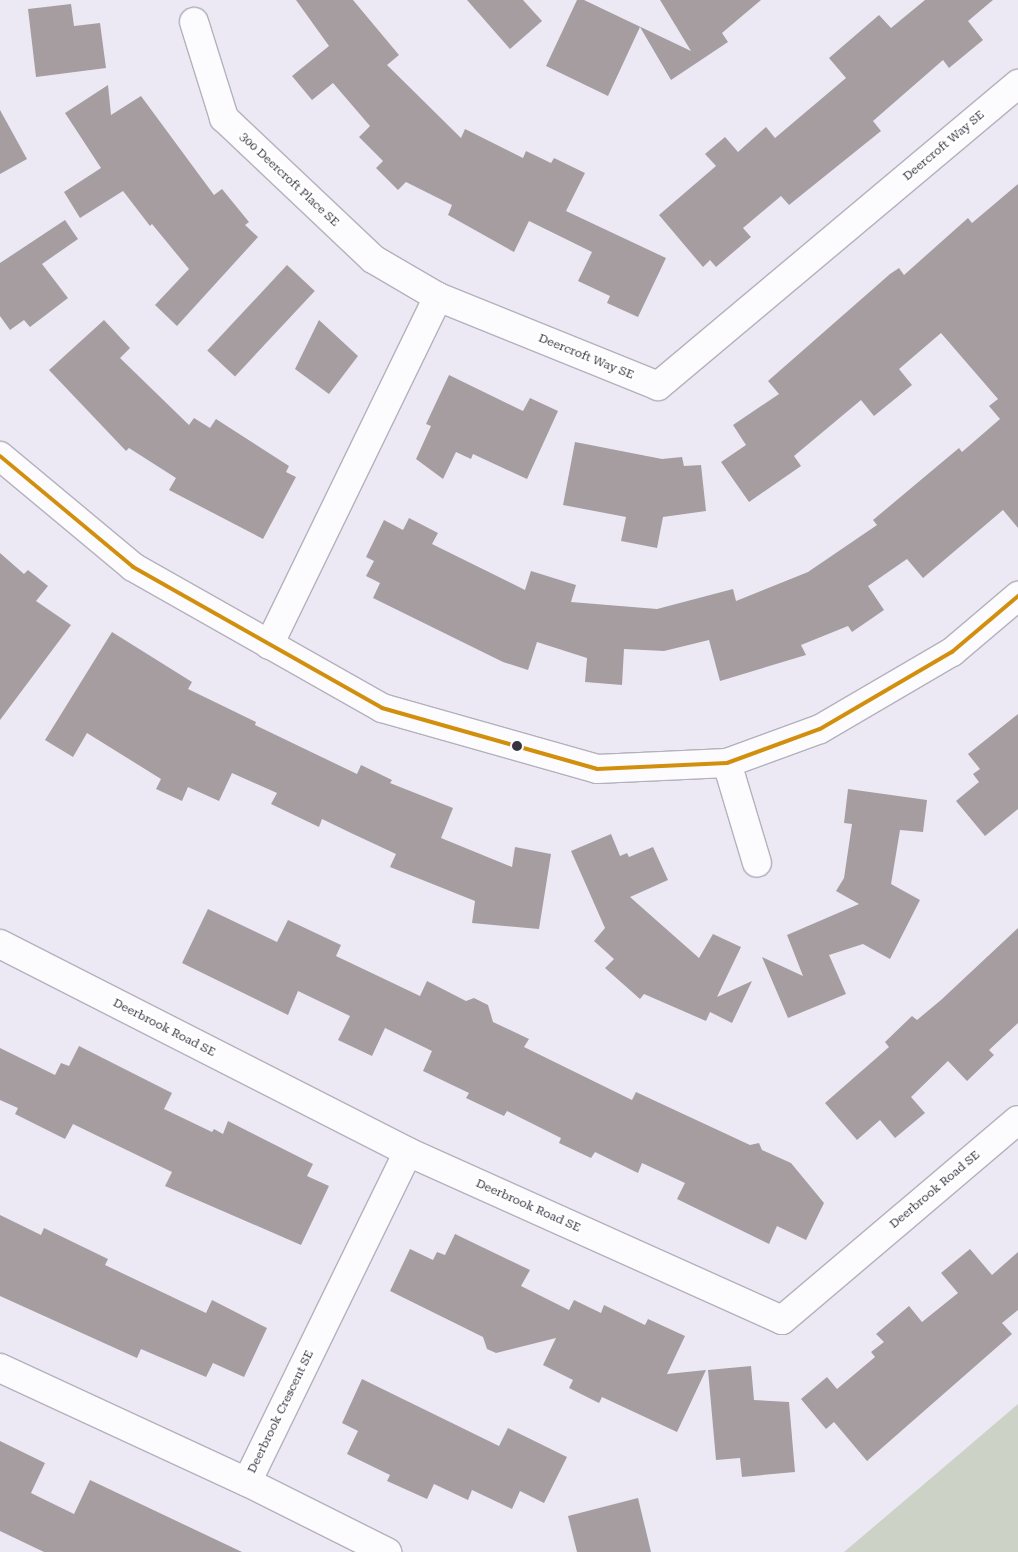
<!DOCTYPE html>
<html>
<head>
<meta charset="utf-8">
<style>
  body { margin:0 }
  #map { position:relative; width:1018px; height:1552px; overflow:hidden; background:#ece9f5; font-family:"Roboto Serif",serif }
  div>[style] { position:absolute }
  [style*='--x'] { left:calc(var(--x)*1px); top:calc(var(--y)*1px); width:calc(var(--w)*1px); rotate:calc(var(--a)*1deg) }
  .green>* { inset:0; background:#ccd2c5 }
  .building>* { inset:0; background:#a69da1; transform-origin:0 0 }
  .roads { filter:drop-shadow(1px 0 #b4b1bd) drop-shadow(-1px 0 #b4b1bd) drop-shadow(0 1px #b4b1bd) drop-shadow(0 -1px #b4b1bd) }
  .street>* { height:28px; margin:-14px; padding:0 14px; transform-origin:14px; border-radius:14px; background:#fcfcfe }
  .secondary>* { height:28px; margin:-14px; padding:0 14px; transform-origin:14px; border-radius:14px; background:#fcfcfe }
  .bus-1>* { height:4px; margin:-2px; padding:0 2px; transform-origin:2px; border-radius:2px; background:#d18f0d }
  .dots>* { width:14px; height:14px; translate:-50% -50%; box-sizing:border-box; border:2px solid #fff; border-radius:50% }
  span { translate:-50% -50%; white-space:nowrap; text-align:center; line-height:1.15; -webkit-text-stroke:5px #fff; paint-order:stroke }
  .street-label { font-size:12px; color:#383543 }
</style>
</head>
<body>
<div id="map">
  <div class="green">
    <i style="clip-path:polygon(1018px 1404px,1018px 1552px,844px 1552px,943px 1468px)"></i>
  </div>
  <div class="building">
    <i style="clip-path:polygon(296px 0,353px 0,399px 55px,387px 65px,461px 138px,465px 129px,523px 158px,526px 151px,551px 163px,554px 158px,585px 173px,566px 211px,666px 258px,638px 317px,607px 303px,610px 296px,578px 281px,592px 252px,529px 221px,514px 252px,448px 215px,452px 205px,406px 182px,398px 190px,376px 168px,383px 161px,359px 137px,370px 126px,333px 83px,312px 100px,292px 76px,329px 46px)"></i>
    <i style="clip-path:polygon(467px 0,523px 0,542px 21px,510px 49px)"></i>
    <i style="clip-path:polygon(577px 0,584px 0,691px 51px,660px 0,761px 0,722px 33px,728px 42px,671px 80px,640px 27px,608px 96px,546px 66px)"></i>
    <i style="clip-path:polygon(925px 0,993px 0,968px 21px,983px 40px,949px 68px,943px 60px,873px 121px,881px 131px,789px 205px,781px 196px,743px 228px,751px 237px,716px 267px,710px 260px,703px 267px,659px 215px,716px 166px,705px 154px,725px 137px,738px 152px,766px 127px,775px 138px,846px 78px,829px 58px,879px 15px,891px 28px)"></i>
    <i style="clip-path:polygon(71px 4px,74px 26px,100px 23px,106px 68px,36px 77px,28px 9px)"></i>
    <i style="clip-path:polygon(108px 85px,111px 115px,141px 96px,214px 195px,222px 189px,249px 222px,245px 225px,258px 237px,177px 326px,155px 305px,189px 269px,152px 224px,150px 226px,123px 191px,80px 218px,64px 192px,101px 168px,65px 113px)"></i>
    <i style="clip-path:polygon(0 110px,27px 159px,0 174px)"></i>
    <i style="clip-path:polygon(1018px 184px,1018px 528px,1003px 510px,923px 578px,907px 559px,868px 586px,884px 610px,852px 632px,848px 626px,801px 645px,806px 655px,720px 681px,709px 640px,664px 651px,624px 649px,622px 685px,585px 682px,587px 658px,537px 642px,528px 670px,503px 662px,373px 598px,380px 583px,366px 576px,374px 561px,366px 557px,384px 520px,403px 530px,409px 518px,438px 533px,432px 544px,525px 590px,531px 571px,576px 585px,571px 602px,657px 609px,733px 589px,736px 601px,808px 572px,877px 525px,873px 520px,959px 448px,962px 452px,1000px 419px,989px 406px,998px 399px,941px 333px,899px 369px,912px 385px,874px 416px,861px 400px,794px 456px,801px 466px,749px 502px,721px 462px,746px 445px,733px 425px,779px 394px,768px 381px,890px 274px,899px 268px,904px 275px,968px 218px,972px 223px)"></i>
    <i style="clip-path:polygon(65px 220px,78px 239px,42px 264px,68px 298px,30px 327px,24px 320px,10px 330px,0 316px,0 263px)"></i>
    <i style="left:287px;top:265px;width:38px;height:117px;rotate:43deg"></i>
    <i style="clip-path:polygon(104px 320px,130px 348px,120px 358px,189px 425px,194px 418px,210px 428px,216px 419px,289px 466px,286px 472px,296px 477px,263px 539px,169px 490px,176px 478px,129px 448px,126px 451px,49px 370px)"></i>
    <i style="clip-path:polygon(319px 320px,358px 356px,329px 394px,295px 369px)"></i>
    <i style="clip-path:polygon(449px 375px,523px 411px,530px 398px,558px 411px,527px 479px,473px 454px,471px 459px,456px 452px,443px 479px,416px 459px,431px 426px,426px 424px)"></i>
    <i style="clip-path:polygon(575px 442px,662px 459px,682px 457px,684px 466px,701px 465px,706px 511px,663px 517px,657px 548px,621px 541px,626px 517px,563px 505px)"></i>
    <i style="clip-path:polygon(0 553px,24px 574px,28px 570px,48px 586px,36px 601px,71px 625px,0 720px)"></i>
    <i style="clip-path:polygon(112px 632px,192px 682px,188px 689px,256px 722px,255px 725px,357px 774px,361px 765px,392px 780px,390px 783px,453px 808px,441px 838px,512px 867px,515px 847px,551px 854px,539px 929px,472px 923px,475px 901px,390px 867px,396px 854px,351px 833px,322px 819px,319px 827px,271px 804px,277px 793px,232px 773px,219px 801px,188px 787px,182px 801px,156px 789px,161px 779px,87px 733px,73px 757px,45px 740px)"></i>
    <i style="clip-path:polygon(1018px 714px,1018px 809px,985px 836px,956px 801px,979px 782px,973px 774px,980px 769px,968px 754px)"></i>
    <i style="clip-path:polygon(848px 789px,927px 800px,923px 832px,900px 830px,891px 884px,920px 900px,890px 959px,863px 944px,829px 955px,846px 994px,788px 1018px,762px 957px,803px 976px,787px 935px,859px 904px,836px 891px,844px 878px,852px 824px,844px 823px)"></i>
    <i style="clip-path:polygon(611px 834px,620px 856px,627px 853px,629px 857px,653px 847px,668px 880px,630px 897px,699px 958px,713px 934px,741px 947px,717px 997px,752px 981px,732px 1023px,710px 1012px,706px 1021px,644px 994px,640px 999px,605px 968px,614px 959px,594px 941px,605px 928px,571px 851px)"></i>
    <i style="clip-path:polygon(208px 909px,277px 942px,288px 920px,341px 945px,336px 956px,420px 996px,427px 981px,466px 1001px,474px 998px,488px 1005px,493px 1022px,529px 1039px,524px 1047px,632px 1100px,636px 1092px,750px 1145px,759px 1143px,762px 1150px,791px 1163px,824px 1203px,806px 1240px,777px 1226px,769px 1244px,677px 1199px,685px 1183px,642px 1163px,638px 1173px,595px 1152px,591px 1158px,559px 1143px,561px 1138px,507px 1111px,504px 1116px,466px 1098px,469px 1093px,423px 1071px,432px 1051px,385px 1028px,372px 1056px,338px 1040px,350px 1016px,298px 991px,288px 1015px,182px 963px)"></i>
    <i style="clip-path:polygon(1018px 928px,1018px 1023px,989px 1050px,994px 1055px,967px 1081px,948px 1061px,911px 1097px,925px 1113px,895px 1138px,880px 1120px,857px 1140px,825px 1103px,889px 1047px,885px 1042px,912px 1016px,917px 1020px,941px 1000px)"></i>
    <i style="clip-path:polygon(79px 1046px,172px 1093px,164px 1109px,212px 1132px,214px 1129px,223px 1134px,228px 1121px,313px 1164px,307px 1176px,329px 1186px,301px 1245px,165px 1186px,172px 1172px,73px 1124px,65px 1139px,15px 1114px,18px 1108px,0 1100px,0 1048px,55px 1075px,61px 1063px,69px 1066px)"></i>
    <i style="clip-path:polygon(0 1215px,41px 1235px,44px 1228px,108px 1259px,105px 1265px,206px 1313px,212px 1300px,267px 1328px,244px 1377px,213px 1363px,206px 1377px,141px 1349px,137px 1358px,0 1296px)"></i>
    <i style="clip-path:polygon(455px 1234px,530px 1270px,521px 1286px,569px 1310px,574px 1300px,601px 1313px,604px 1305px,645px 1325px,648px 1319px,685px 1336px,667px 1374px,706px 1370px,677px 1432px,602px 1397px,599px 1403px,569px 1388px,573px 1380px,543px 1365px,556px 1338px,496px 1353px,487px 1349px,483px 1337px,390px 1291px,410px 1249px,433px 1260px,437px 1252px,445px 1255px)"></i>
    <i style="clip-path:polygon(970px 1249px,992px 1275px,1018px 1252px,1018px 1310px,1002px 1323px,1012px 1334px,867px 1461px,834px 1422px,826px 1429px,801px 1399px,827px 1377px,837px 1389px,875px 1357px,871px 1352px,884px 1342px,876px 1334px,909px 1306px,922px 1322px,958px 1293px,941px 1273px)"></i>
    <i style="clip-path:polygon(751px 1366px,754px 1400px,789px 1402px,795px 1472px,742px 1477px,740px 1458px,716px 1460px,708px 1370px)"></i>
    <i style="clip-path:polygon(362px 1379px,499px 1446px,508px 1428px,567px 1457px,544px 1503px,520px 1491px,512px 1509px,472px 1490px,468px 1500px,434px 1484px,427px 1499px,387px 1481px,390px 1475px,347px 1454px,358px 1431px,342px 1423px)"></i>
    <i style="clip-path:polygon(0 1441px,45px 1463px,31px 1493px,74px 1514px,90px 1480px,242px 1552px,44px 1552px,0 1531px)"></i>
    <i style="clip-path:polygon(638px 1498px,651px 1552px,577px 1552px,568px 1516px)"></i>
  </div>
  <div class="roads">
    <div class="street">
      <i style="--x:194;--y:22;--w:101;--a:72.6"></i>
      <i style="--x:224;--y:118;--w:205;--a:43.4"></i>
      <i style="--x:373;--y:259;--w:75;--a:30.3"></i>
      <i style="--x:269;--y:645;--w:387;--a:-64.1"></i>
      <i style="--x:438;--y:297;--w:237;--a:22"></i>
      <i style="--x:658;--y:386;--w:470;--a:-40"></i>
      <i style="--x:727;--y:763;--w:104;--a:73.3"></i>
      <i style="--x:0;--y:944;--w:458;--a:27"></i>
      <i style="--x:408;--y:1152;--w:410;--a:24.2"></i>
      <i style="--x:782;--y:1320;--w:309;--a:-40.3"></i>
      <i style="--x:0;--y:1368;--w:272;--a:24.8"></i>
      <i style="--x:247;--y:1482;--w:367;--a:-64"></i>
      <i style="--x:247;--y:1482;--w:157;--a:26.6"></i>
    </div>
    <div class="secondary">
      <i style="--x:0;--y:456;--w:173;--a:39.8"></i>
      <i style="--x:133;--y:567;--w:286;--a:29.5"></i>
      <i style="--x:382;--y:708;--w:223;--a:15.8"></i>
      <i style="--x:597;--y:769;--w:130;--a:-2.6"></i>
      <i style="--x:727;--y:763;--w:99;--a:-20.1"></i>
      <i style="--x:820;--y:729;--w:153;--a:-30.3"></i>
      <i style="--x:952;--y:652;--w:87;--a:-40.3"></i>
    </div>
  </div>
  <div class="bus-1">
    <i style="--x:0;--y:456;--w:173;--a:39.8"></i>
    <i style="--x:133;--y:567;--w:286;--a:29.5"></i>
    <i style="--x:382;--y:708;--w:223;--a:15.8"></i>
    <i style="--x:597;--y:769;--w:130;--a:-2.6"></i>
    <i style="--x:727;--y:763;--w:99;--a:-20.1"></i>
    <i style="--x:820;--y:729;--w:153;--a:-30.3"></i>
    <i style="--x:952;--y:652;--w:87;--a:-40.3"></i>
  </div>
  <div class="dots">
    <i style="left:517px;top:746px;background:#383543"></i>
  </div>
  <div class="street-label">
    <span style="left:944px;top:146px;rotate:-40deg">Deercroft Way SE</span>
    <span style="left:289px;top:180px;rotate:43deg">300 Deercroft Place SE</span>
    <span style="left:586px;top:357px;rotate:22deg">Deercroft Way SE</span>
    <span style="left:164px;top:1028px;rotate:27deg">Deerbrook Road SE</span>
    <span style="left:935px;top:1190px;rotate:-40deg">Deerbrook Road SE</span>
    <span style="left:528px;top:1206px;rotate:24deg">Deerbrook Road SE</span>
    <span style="left:281px;top:1412px;rotate:-64deg">Deerbrook Crescent SE</span>
  </div>
</div>
</body>
</html>
